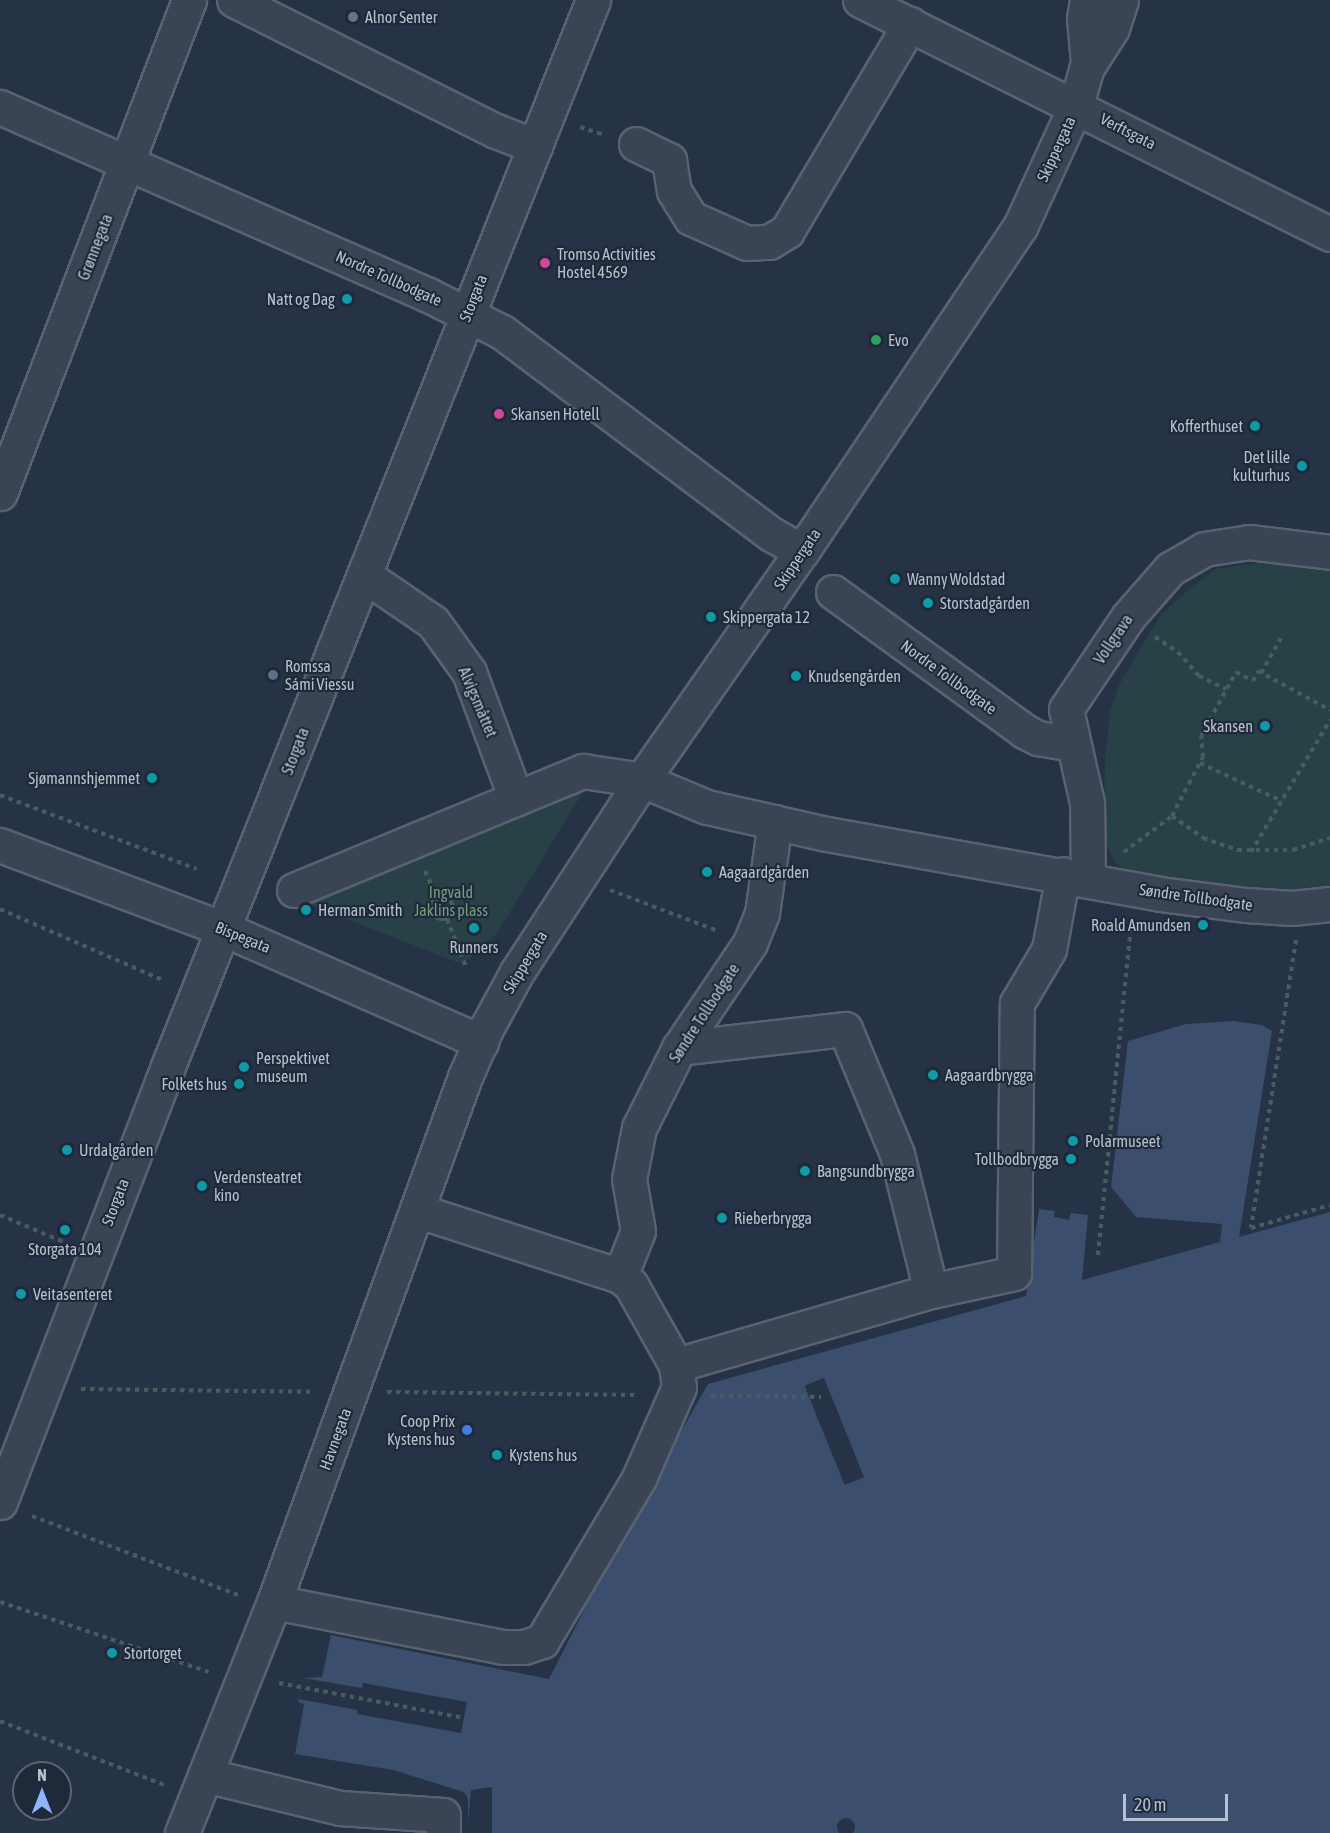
<!DOCTYPE html>
<html>
<head>
<meta charset="utf-8">
<style>
  body { margin:0 }
  #map { position:relative; width:1330px; height:1833px; overflow:hidden; background:#263245; font-family:"Asap Condensed",sans-serif }
  div>[style] { position:absolute }
  [style*='--x'] { left:calc(var(--x)*1px); top:calc(var(--y)*1px); width:calc(var(--w)*1px); rotate:calc(var(--a)*1deg) }
  .green>* { inset:0; background:#284146 }
  .water>* { inset:0; background:#3c4e6e }
  .pier>* { inset:0; background:#263245; transform-origin:0 0 }
  .round { border-radius:50% }
  .path>* { height:4px; margin-top:-2px; transform-origin:0; background:repeating-linear-gradient(90deg,#475e61 0 4.5px,transparent 0 9px) }
  .path>.ring { margin:-2px; padding:0; box-sizing:content-box; background:none; border:4px solid #475e61; border-radius:50% }
  .roads { filter:drop-shadow(2px 0 #5a6271) drop-shadow(-2px 0 #5a6271) drop-shadow(0 2px #5a6271) drop-shadow(0 -2px #5a6271) }
  .minor>* { height:33px; margin:-16.5px; padding:0 16.5px; transform-origin:16.5px; border-radius:16.5px; background:#3b4454 }
  .dots>* { width:16px; height:16px; translate:-50% -50%; box-sizing:border-box; border:3px solid #1f293a; border-radius:50% }
  span { translate:-50% -50%; white-space:nowrap; text-align:center; line-height:1.15; -webkit-text-stroke:4.5px #1f293a; paint-order:stroke }
  .poi-label { font-size:16px; color:#b9c0cd }
  .left { translate:0 -50%; text-align:left }
  .right { translate:-100% -50%; text-align:right }
  .street-label { font-size:16px; color:#b9c0cd }
  .park-label { font-size:16px; color:#6f9f7c }
  .north { position:absolute; left:12px; top:1761px; width:60px; height:60px; box-sizing:border-box; background:#1f293a; border:2px solid #5d6575; border-radius:50%; rotate:0deg; font-size:16px; font-weight:700; line-height:24px; text-align:center; color:#b9c0cd }
  .north::after { content:''; display:block; margin:auto; width:21px; height:27px; background:#8fb5fc; clip-path:polygon(50% 0,100% 100%,50% 72%,0 100%) }
  .scale { position:absolute; left:1123px; top:1794px; width:105px; height:27px; box-sizing:border-box; border:3px solid #b9c0cd; border-top:0; padding-left:8px; font-size:18px; line-height:21px; white-space:nowrap; color:#b9c0cd; -webkit-text-stroke:4px #1f293a; paint-order:stroke }
</style>
</head>
<body>
<div id="map">
  <div class="green">
    <i style="clip-path:polygon(1260px 563px,1330px 567px,1330px 891px,1288px 896px,1128px 874px,1115px 862px,1108px 849px,1104px 825px,1105px 758px,1110px 711px,1119px 685px,1161px 614px,1185px 593px,1215px 569px)"></i>
    <i style="clip-path:polygon(591px 779px,497px 933px,469px 959px,459px 963px,308px 904px)"></i>
  </div>
  <div class="water">
    <i style="clip-path:polygon(1233px 1021px,1262px 1025px,1272px 1031px,1239px 1237px,1330px 1212px,1330px 1833px,468px 1833px,468px 1799px,464px 1792px,393px 1770px,295px 1754px,304px 1704px,298px 1702px,303px 1678px,322px 1677px,331px 1635px,549px 1679px,625px 1530px,708px 1384px,1026px 1296px,1039px 1209px,1055px 1211px,1054px 1217px,1069px 1220px,1071px 1213px,1088px 1215px,1082px 1280px,1220px 1242px,1222px 1224px,1136px 1217px,1111px 1187px,1128px 1041px,1186px 1024px)"></i>
  </div>
  <div class="pier">
    <i style="left:824px;top:1378px;width:107px;height:21px;rotate:68deg"></i>
    <i style="clip-path:polygon(303px 1678px,362px 1688px,363px 1683px,467px 1702px,461px 1733px,357px 1714px,357px 1710px,299px 1699px)"></i>
    <i style="clip-path:polygon(492px 1787px,492px 1833px,467px 1833px,471px 1790px)"></i>
    <i class="round" style="left:837px;top:1818px;width:18px;height:18px"></i>
  </div>
  <div class="path">
    <i style="--x:580;--y:127;--w:26;--a:18"></i>
    <i style="--x:1155;--y:637;--w:27;--a:33"></i>
    <i style="--x:1178;--y:652;--w:32;--a:49"></i>
    <i style="--x:1199;--y:676;--w:30;--a:26"></i>
    <i style="--x:1261;--y:673;--w:40;--a:-60.3"></i>
    <i style="--x:1200;--y:763;--w:90;--a:24.9"></i>
    <i style="--x:0;--y:795;--w:210;--a:20.6"></i>
    <i style="--x:1172;--y:816;--w:38;--a:35"></i>
    <i style="--x:1203;--y:838;--w:37;--a:19"></i>
    <i style="--x:1238;--y:850;--w:55;--a:0"></i>
    <i style="--x:1293;--y:850;--w:39;--a:-18"></i>
    <i style="--x:1124;--y:852;--w:60;--a:-36.9"></i>
    <i style="--x:1172;--y:816;--w:67;--a:-62.3"></i>
    <i style="--x:1203;--y:757;--w:21;--a:-95"></i>
    <i style="--x:1201;--y:736;--w:73;--a:-61.3"></i>
    <i style="--x:1236;--y:672;--w:19;--a:28"></i>
    <i style="--x:1253;--y:681;--w:11;--a:-63"></i>
    <i style="--x:1258;--y:671;--w:82;--a:28.4"></i>
    <i style="--x:1251;--y:852;--w:154;--a:-59.1"></i>
    <i style="--x:425;--y:871;--w:30;--a:66"></i>
    <i style="--x:610;--y:890;--w:116;--a:20.8"></i>
    <i class="ring" style="left:431px;top:897px;width:18px;height:18px"></i>
    <i style="--x:0;--y:909;--w:180;--a:23.6"></i>
    <i style="--x:447;--y:919;--w:52;--a:68.4"></i>
    <i style="--x:1296;--y:940;--w:291;--a:98.9"></i>
    <i style="--x:1251;--y:1228;--w:82;--a:-16.2"></i>
    <i style="--x:0;--y:1215;--w:69;--a:22.9"></i>
    <i style="--x:1098;--y:1255;--w:333;--a:-84.3"></i>
    <i style="--x:81;--y:1389;--w:232;--a:0.7"></i>
    <i style="--x:387;--y:1392;--w:250;--a:0.7"></i>
    <i style="--x:711;--y:1396;--w:110;--a:0.5"></i>
    <i style="--x:32;--y:1516;--w:223;--a:21"></i>
    <i style="--x:0;--y:1602;--w:220;--a:18.5"></i>
    <i style="--x:279;--y:1683;--w:188;--a:10.7"></i>
    <i style="--x:0;--y:1721;--w:176;--a:21.3"></i>
  </div>
  <div class="roads">
    <div class="minor">
      <i style="--x:234;--y:0;--w:293;--a:26.6"></i>
      <i style="--x:496;--y:131;--w:42;--a:21"></i>
      <i style="--x:860;--y:0;--w:525;--a:26.47"></i>
      <i style="--x:1087;--y:0;--w:18;--a:99"></i>
      <i style="--x:1084;--y:18;--w:45;--a:84.9"></i>
      <i style="--x:0;--y:107;--w:467;--a:23.7"></i>
      <i style="--x:428;--y:295;--w:83;--a:26.6"></i>
      <i style="--x:502;--y:332;--w:336;--a:36.9"></i>
      <i style="--x:771;--y:534;--w:35;--a:29"></i>
      <i style="--x:636;--y:144;--w:37;--a:26"></i>
      <i style="--x:669;--y:160;--w:31;--a:81"></i>
      <i style="--x:674;--y:191;--w:32;--a:58"></i>
      <i style="--x:691;--y:218;--w:61;--a:24.1"></i>
      <i style="--x:747;--y:243;--w:22;--a:-3"></i>
      <i style="--x:769;--y:242;--w:21;--a:-31"></i>
      <i style="--x:787;--y:231;--w:241;--a:-59.3"></i>
      <i style="--x:0;--y:493;--w:528;--a:-69.02"></i>
      <i style="--x:364;--y:575;--w:83;--a:34.3"></i>
      <i style="--x:433;--y:622;--w:62;--a:54.2"></i>
      <i style="--x:469;--y:672;--w:135;--a:69.7"></i>
      <i style="--x:833;--y:592;--w:236;--a:36"></i>
      <i style="--x:1024;--y:731;--w:16;--a:27"></i>
      <i style="--x:1038;--y:738;--w:35;--a:10"></i>
      <i style="--x:0;--y:845;--w:239;--a:20.6"></i>
      <i style="--x:224;--y:929;--w:281;--a:23.7"></i>
      <i style="--x:1088;--y:880;--w:77;--a:-90.7"></i>
      <i style="--x:1087;--y:803;--w:96;--a:-102.6"></i>
      <i style="--x:1066;--y:709;--w:111;--a:-56"></i>
      <i style="--x:1128;--y:617;--w:64;--a:-48.8"></i>
      <i style="--x:1170;--y:569;--w:39;--a:-30"></i>
      <i style="--x:1204;--y:549;--w:46;--a:-8.8"></i>
      <i style="--x:1249;--y:542;--w:82;--a:7"></i>
      <i style="--x:294;--y:890;--w:313;--a:-22.4"></i>
      <i style="--x:583;--y:771;--w:60;--a:8.7"></i>
      <i style="--x:642;--y:780;--w:70;--a:22.6"></i>
      <i style="--x:707;--y:807;--w:123;--a:12.7"></i>
      <i style="--x:827;--y:834;--w:338;--a:10.2"></i>
      <i style="--x:1160;--y:894;--w:87;--a:7.3"></i>
      <i style="--x:1246;--y:905;--w:46;--a:3.7"></i>
      <i style="--x:1292;--y:908;--w:38;--a:-6"></i>
      <i style="--x:679;--y:1048;--w:167;--a:-6.5"></i>
      <i style="--x:845;--y:1029;--w:135;--a:67.4"></i>
      <i style="--x:897;--y:1154;--w:141;--a:76.1"></i>
      <i style="--x:620;--y:1276;--w:48;--a:-68.2"></i>
      <i style="--x:638;--y:1231;--w:53;--a:-99.8"></i>
      <i style="--x:629;--y:1179;--w:52;--a:-78.9"></i>
      <i style="--x:639;--y:1128;--w:89;--a:-63.4"></i>
      <i style="--x:679;--y:1048;--w:127;--a:-55.9"></i>
      <i style="--x:750;--y:943;--w:32;--a:-68"></i>
      <i style="--x:762;--y:913;--w:92;--a:-81.9"></i>
      <i style="--x:676;--y:1365;--w:266;--a:-16.2"></i>
      <i style="--x:931;--y:1291;--w:85;--a:-12.2"></i>
      <i style="--x:1014;--y:1273;--w:270;--a:-89.4"></i>
      <i style="--x:1017;--y:1003;--w:63;--a:-59.3"></i>
      <i style="--x:1049;--y:949;--w:76;--a:-79.4"></i>
      <i style="--x:0;--y:1502;--w:453;--a:-68.9"></i>
      <i style="--x:163;--y:1079;--w:1162;--a:-68.27"></i>
      <i style="--x:274;--y:1602;--w:233;--a:11.1"></i>
      <i style="--x:503;--y:1647;--w:21;--a:0"></i>
      <i style="--x:524;--y:1647;--w:19;--a:-18"></i>
      <i style="--x:542;--y:1641;--w:190;--a:-59.2"></i>
      <i style="--x:639;--y:1478;--w:99;--a:-66.3"></i>
      <i style="--x:679;--y:1387;--w:22;--a:-98"></i>
      <i style="--x:676;--y:1365;--w:92;--a:-119.4"></i>
      <i style="--x:631;--y:1285;--w:14;--a:-141"></i>
      <i style="--x:620;--y:1276;--w:211;--a:-162.1"></i>
      <i style="--x:205;--y:1775;--w:139;--a:13.7"></i>
      <i style="--x:340;--y:1808;--w:103;--a:3.9"></i>
      <i style="--x:443;--y:1815;--w:18;--a:90"></i>
      <i style="--x:182;--y:1833;--w:249;--a:-68.3"></i>
      <i style="--x:274;--y:1602;--w:559;--a:-70.01"></i>
      <i style="--x:465;--y:1077;--w:52;--a:-66.4"></i>
      <i style="--x:486;--y:1029;--w:65;--a:-61.5"></i>
      <i style="--x:517;--y:972;--w:229;--a:-56.9"></i>
      <i style="--x:642;--y:780;--w:279;--a:-55.1"></i>
      <i style="--x:802;--y:551;--w:391;--a:-56.1"></i>
      <i style="--x:1020;--y:227;--w:134;--a:-65.3"></i>
      <i style="--x:1076;--y:105;--w:37;--a:-74"></i>
      <i style="--x:1086;--y:69;--w:49;--a:-57.6"></i>
      <i style="--x:1112;--y:28;--w:29;--a:-72"></i>
    </div>
  </div>
  <div class="dots">
    <i style="left:353px;top:17px;background:#6b7280"></i>
    <i style="left:545px;top:263px;background:#d1479c"></i>
    <i style="left:347px;top:299px;background:#0f9aa8"></i>
    <i style="left:876px;top:340px;background:#2e9e5b"></i>
    <i style="left:499px;top:414px;background:#d1479c"></i>
    <i style="left:1255px;top:426px;background:#0f9aa8"></i>
    <i style="left:1302px;top:466px;background:#0f9aa8"></i>
    <i style="left:895px;top:579px;background:#0f9aa8"></i>
    <i style="left:928px;top:603px;background:#0f9aa8"></i>
    <i style="left:711px;top:617px;background:#0f9aa8"></i>
    <i style="left:273px;top:675px;background:#5c6f8a"></i>
    <i style="left:796px;top:676px;background:#0f9aa8"></i>
    <i style="left:1265px;top:726px;background:#0f9aa8"></i>
    <i style="left:152px;top:778px;background:#0f9aa8"></i>
    <i style="left:707px;top:872px;background:#0f9aa8"></i>
    <i style="left:306px;top:910px;background:#0f9aa8"></i>
    <i style="left:1203px;top:925px;background:#0f9aa8"></i>
    <i style="left:474px;top:928px;background:#0f9aa8"></i>
    <i style="left:244px;top:1067px;background:#0f9aa8"></i>
    <i style="left:933px;top:1075px;background:#0f9aa8"></i>
    <i style="left:239px;top:1084px;background:#0f9aa8"></i>
    <i style="left:1073px;top:1141px;background:#0f9aa8"></i>
    <i style="left:67px;top:1150px;background:#0f9aa8"></i>
    <i style="left:1071px;top:1159px;background:#0f9aa8"></i>
    <i style="left:805px;top:1171px;background:#0f9aa8"></i>
    <i style="left:202px;top:1186px;background:#0f9aa8"></i>
    <i style="left:722px;top:1218px;background:#0f9aa8"></i>
    <i style="left:65px;top:1230px;background:#0f9aa8"></i>
    <i style="left:21px;top:1294px;background:#0f9aa8"></i>
    <i style="left:467px;top:1430px;background:#3f7fe0"></i>
    <i style="left:497px;top:1455px;background:#0f9aa8"></i>
    <i style="left:112px;top:1653px;background:#0f9aa8"></i>
  </div>
  <div class="poi-label">
    <span class="left" style="left:365px;top:17px">Alnor Senter</span>
    <span class="left" style="left:557px;top:263px">Tromso Activities<br>Hostel 4569</span>
    <span class="right" style="left:335px;top:299px">Natt og Dag</span>
    <span class="left" style="left:888px;top:340px">Evo</span>
    <span class="left" style="left:511px;top:414px">Skansen Hotell</span>
    <span class="right" style="left:1243px;top:426px">Kofferthuset</span>
    <span class="right" style="left:1290px;top:466px">Det lille<br>kulturhus</span>
    <span class="left" style="left:907px;top:579px">Wanny Woldstad</span>
    <span class="left" style="left:940px;top:603px">Storstadgården</span>
    <span class="left" style="left:723px;top:617px">Skippergata 12</span>
    <span class="left" style="left:285px;top:675px">Romssa<br>Sámi Viessu</span>
    <span class="left" style="left:808px;top:676px">Knudsengården</span>
    <span class="right" style="left:1253px;top:726px">Skansen</span>
    <span class="right" style="left:140px;top:778px">Sjømannshjemmet</span>
    <span class="left" style="left:719px;top:872px">Aagaardgården</span>
    <span class="left" style="left:318px;top:910px">Herman Smith</span>
    <span class="right" style="left:1191px;top:925px">Roald Amundsen</span>
    <span style="left:474px;top:947px">Runners</span>
    <span class="left" style="left:256px;top:1067px">Perspektivet<br>museum</span>
    <span class="left" style="left:945px;top:1075px">Aagaardbrygga</span>
    <span class="right" style="left:227px;top:1084px">Folkets hus</span>
    <span class="left" style="left:1085px;top:1141px">Polarmuseet</span>
    <span class="left" style="left:79px;top:1150px">Urdalgården</span>
    <span class="right" style="left:1059px;top:1159px">Tollbodbrygga</span>
    <span class="left" style="left:817px;top:1171px">Bangsundbrygga</span>
    <span class="left" style="left:214px;top:1186px">Verdensteatret<br>kino</span>
    <span class="left" style="left:734px;top:1218px">Rieberbrygga</span>
    <span style="left:65px;top:1249px">Storgata 104</span>
    <span class="left" style="left:33px;top:1294px">Veitasenteret</span>
    <span class="right" style="left:455px;top:1430px">Coop Prix<br>Kystens hus</span>
    <span class="left" style="left:509px;top:1455px">Kystens hus</span>
    <span class="left" style="left:124px;top:1653px">Stortorget</span>
  </div>
  <div class="street-label">
    <span style="left:1128px;top:131px;rotate:27deg">Verftsgata</span>
    <span style="left:1056px;top:149px;rotate:-65deg">Skippergata</span>
    <span style="left:95px;top:247px;rotate:-69deg">Grønnegata</span>
    <span style="left:389px;top:278px;rotate:24deg">Nordre Tollbodgate</span>
    <span style="left:473px;top:298px;rotate:-68deg">Storgata</span>
    <span style="left:797px;top:559px;rotate:-56deg">Skippergata</span>
    <span style="left:1113px;top:639px;rotate:-56deg">Vollgrava</span>
    <span style="left:949px;top:677px;rotate:36deg">Nordre Tollbodgate</span>
    <span style="left:478px;top:702px;rotate:67deg">Alvigsmåttet</span>
    <span style="left:295px;top:751px;rotate:-69deg">Storgata</span>
    <span style="left:1196px;top:897px;rotate:8deg">Søndre Tollbodgate</span>
    <span style="left:243px;top:937px;rotate:22deg">Bispegata</span>
    <span style="left:525px;top:962px;rotate:-59deg">Skippergata</span>
    <span style="left:704px;top:1013px;rotate:-57deg">Søndre Tollbodgate</span>
    <span style="left:115px;top:1202px;rotate:-69deg">Storgata</span>
    <span style="left:335px;top:1439px;rotate:-70deg">Havnegata</span>
  </div>
  <div class="park-label">
    <span style="left:451px;top:901px">Ingvald<br>Jaklins plass</span>
  </div>
  <div class="north">N</div>
  <div class="scale">20 m</div>
</div>
</body>
</html>
